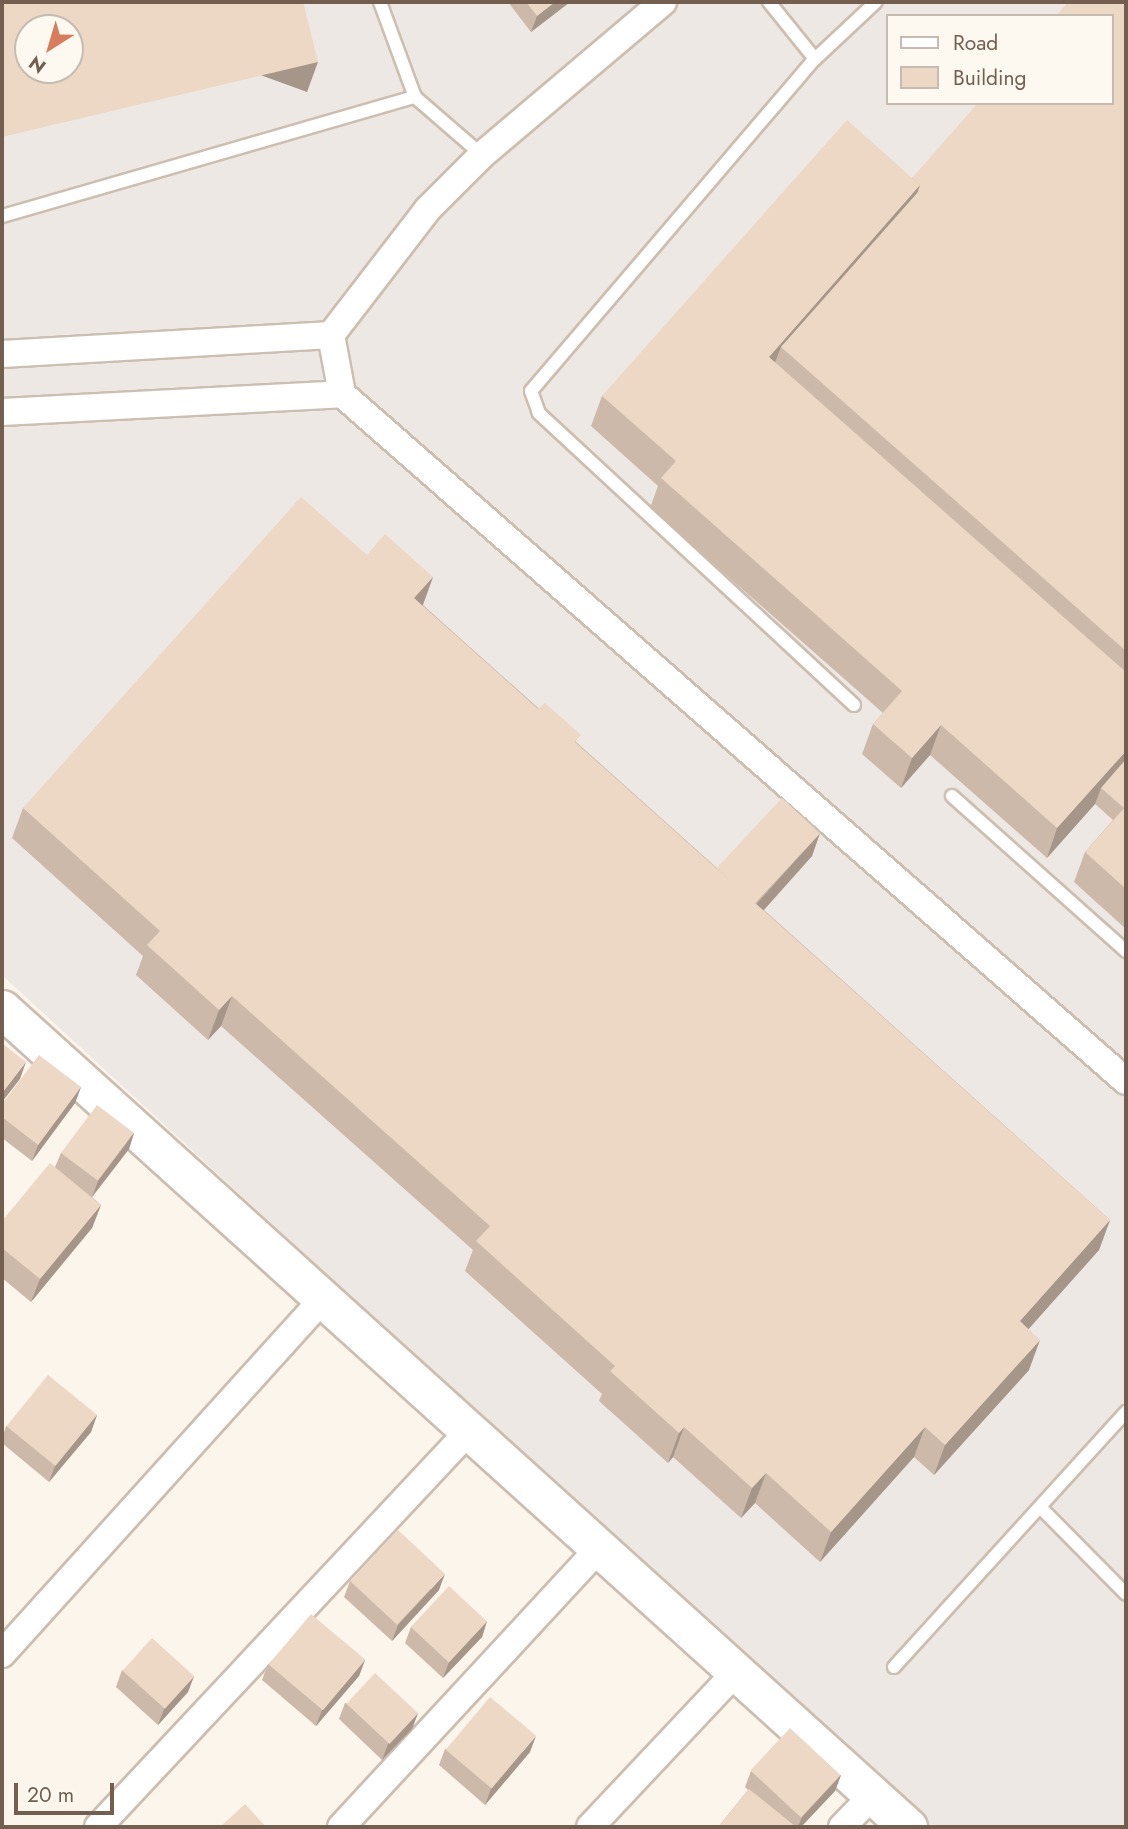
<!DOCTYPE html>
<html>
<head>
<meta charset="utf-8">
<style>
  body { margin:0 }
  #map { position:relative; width:1128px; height:1829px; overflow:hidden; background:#fbf5eb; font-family:Jost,sans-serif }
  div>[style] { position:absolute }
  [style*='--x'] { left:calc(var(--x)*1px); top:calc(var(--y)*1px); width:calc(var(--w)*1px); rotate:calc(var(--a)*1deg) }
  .industrial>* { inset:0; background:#ede8e3 }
  .roads { filter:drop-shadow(2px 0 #ccbeb1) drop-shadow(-2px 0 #ccbeb1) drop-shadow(0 2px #ccbeb1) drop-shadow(0 -2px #ccbeb1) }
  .lane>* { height:12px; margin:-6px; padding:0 6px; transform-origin:6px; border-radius:6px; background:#fff }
  .street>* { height:26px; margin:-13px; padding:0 13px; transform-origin:13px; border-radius:13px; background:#fff }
  .secondary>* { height:37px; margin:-18.5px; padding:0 18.5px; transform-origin:18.5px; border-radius:18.5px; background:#fff }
  .wall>* { inset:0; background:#ccb9a9 }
  .shaded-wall>* { inset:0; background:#a6968a; transform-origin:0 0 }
  .building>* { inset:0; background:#edd7c5; transform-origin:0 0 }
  span { translate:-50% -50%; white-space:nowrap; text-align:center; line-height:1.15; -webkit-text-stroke:7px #fdf9f1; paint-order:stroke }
  .frame { position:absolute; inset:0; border:4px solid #745e50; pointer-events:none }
  .legend { position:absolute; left:886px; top:14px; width:228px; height:91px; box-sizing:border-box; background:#fdf9f1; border:2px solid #c6bbb1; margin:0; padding:9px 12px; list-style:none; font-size:21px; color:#745e50 }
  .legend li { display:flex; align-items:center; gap:14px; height:35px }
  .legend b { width:35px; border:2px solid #c6bbb1 }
  .north { position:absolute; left:14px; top:14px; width:70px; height:70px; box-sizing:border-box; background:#fdf9f1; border:2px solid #c6bbb1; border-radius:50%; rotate:217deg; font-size:19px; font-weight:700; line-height:28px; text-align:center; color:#745e50 }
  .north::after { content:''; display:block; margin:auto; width:24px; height:32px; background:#d77d5d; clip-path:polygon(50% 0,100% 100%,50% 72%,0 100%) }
  .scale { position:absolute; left:14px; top:1783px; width:100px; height:32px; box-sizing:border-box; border:4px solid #745e50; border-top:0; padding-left:9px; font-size:21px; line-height:24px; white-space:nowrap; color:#745e50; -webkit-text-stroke:5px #fdf9f1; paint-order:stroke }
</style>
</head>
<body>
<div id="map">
  <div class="industrial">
    <i style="clip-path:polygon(evenodd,2px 2px,1126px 2px,1126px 1827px,926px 1827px,2px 975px,2px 2px,888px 16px,1112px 16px,1112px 103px,888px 103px,888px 16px,2px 2px,28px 28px,70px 28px,70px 70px,28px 70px,28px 28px)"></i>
  </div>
  <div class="roads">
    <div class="lane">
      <i style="--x:380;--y:2;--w:101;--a:69.8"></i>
      <i style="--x:415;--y:97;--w:89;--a:40.9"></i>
      <i style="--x:769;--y:2;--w:73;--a:51.1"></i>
      <i style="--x:2;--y:216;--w:430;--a:-16.1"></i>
      <i style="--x:854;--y:705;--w:430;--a:-137.2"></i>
      <i style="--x:539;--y:413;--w:23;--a:-110"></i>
      <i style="--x:531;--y:391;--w:437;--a:-49.5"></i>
      <i style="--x:815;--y:59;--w:83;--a:-43.1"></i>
      <i style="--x:952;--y:796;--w:233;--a:41.7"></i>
      <i style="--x:1040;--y:1507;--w:122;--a:45.3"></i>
      <i style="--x:894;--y:1667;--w:345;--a:-47.7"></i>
    </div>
    <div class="street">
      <i style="--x:663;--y:2;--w:237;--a:139.8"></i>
      <i style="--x:482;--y:155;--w:76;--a:135"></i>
      <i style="--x:428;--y:209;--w:159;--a:127.6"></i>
      <i style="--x:331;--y:335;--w:60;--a:79.4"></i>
      <i style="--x:342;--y:394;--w:1042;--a:41.23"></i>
      <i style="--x:2;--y:354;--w:330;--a:-3.3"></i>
      <i style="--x:2;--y:412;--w:340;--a:-3"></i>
      <i style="--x:2;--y:1654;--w:479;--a:-47.9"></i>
      <i style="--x:98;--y:1827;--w:543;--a:-46.87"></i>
      <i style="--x:341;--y:1827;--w:379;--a:-47.2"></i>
      <i style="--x:590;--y:1827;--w:210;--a:-46.7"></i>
      <i style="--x:842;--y:1827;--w:45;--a:-45.9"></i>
    </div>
    <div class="secondary">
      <i style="--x:2;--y:1009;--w:1221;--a:42.08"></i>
    </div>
  </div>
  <div class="wall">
    <i style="clip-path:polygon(508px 2px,570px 2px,531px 32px)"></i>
    <i style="clip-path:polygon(1126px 2px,1126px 929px,1074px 882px,1085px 852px,1113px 820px,1095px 804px,1047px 858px,930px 755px,901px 788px,862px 754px,873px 724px,883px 713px,650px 508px,658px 486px,591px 426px,602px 396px,912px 178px)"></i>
    <i style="clip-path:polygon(367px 555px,433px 577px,423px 605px,718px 869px,820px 833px,812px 856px,764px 910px,1110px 1220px,1099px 1250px,1028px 1329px,1029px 1370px,934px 1475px,914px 1457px,820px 1562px,755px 1503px,741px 1518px,673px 1457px,668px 1463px,599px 1401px,602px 1394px,465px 1271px,473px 1250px,221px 1026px,208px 1040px,136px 975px,143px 956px,12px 838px,23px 808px)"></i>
    <i style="clip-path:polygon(81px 1087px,75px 1103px,32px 1161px,2px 1138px,2px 1104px)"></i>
    <i style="clip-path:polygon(134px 1133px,129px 1149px,92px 1197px,101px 1205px,92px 1228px,31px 1302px,2px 1278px,2px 1221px,55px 1167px,61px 1153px)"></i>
    <i style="clip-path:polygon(97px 1415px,91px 1432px,49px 1482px,2px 1443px,2px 1439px,6px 1426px)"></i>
    <i style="clip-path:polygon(350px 1581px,439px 1590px,392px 1641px,344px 1597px)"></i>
    <i style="clip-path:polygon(487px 1621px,482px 1637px,443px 1678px,405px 1643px,411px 1627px)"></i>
    <i style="clip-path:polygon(365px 1660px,359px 1676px,316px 1726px,262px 1680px,268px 1664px)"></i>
    <i style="clip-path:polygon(122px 1670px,194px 1676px,188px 1692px,158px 1725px,116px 1687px)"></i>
    <i style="clip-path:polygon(345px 1703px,418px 1713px,412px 1729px,382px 1760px,339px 1719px)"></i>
    <i style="clip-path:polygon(445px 1749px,530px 1752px,485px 1805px,439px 1765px)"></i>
    <i style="clip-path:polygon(751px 1771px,841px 1775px,835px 1791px,801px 1827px,718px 1827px,748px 1790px,745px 1787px)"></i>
  </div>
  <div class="shaded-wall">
    <i style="clip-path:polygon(555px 2px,570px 2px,531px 32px,537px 16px)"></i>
    <i style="left:318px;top:62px;width:32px;height:325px;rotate:110deg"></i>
    <i style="clip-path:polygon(920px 185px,909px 215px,781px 347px,772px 370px,769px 357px)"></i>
    <i style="clip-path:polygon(433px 577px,422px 607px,414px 598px)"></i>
    <i style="clip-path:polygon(941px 725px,930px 755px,901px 788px,912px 758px)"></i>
    <i style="clip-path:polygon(1126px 751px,1126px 768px,1101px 788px,1095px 804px,1047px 858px,1057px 828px)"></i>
    <i style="clip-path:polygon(820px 833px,812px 856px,744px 932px,752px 909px)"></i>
    <i style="clip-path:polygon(232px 996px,221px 1026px,208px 1040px,219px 1010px)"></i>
    <i style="clip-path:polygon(26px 1062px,20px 1079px,2px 1102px,2px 1093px)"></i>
    <i style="clip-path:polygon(81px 1087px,75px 1103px,32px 1161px,38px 1145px)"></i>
    <i style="clip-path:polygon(134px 1133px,129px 1149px,92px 1197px,98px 1181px)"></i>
    <i style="clip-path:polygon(101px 1205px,92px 1228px,31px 1302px,40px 1279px)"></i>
    <i style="clip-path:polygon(1110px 1220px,1099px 1250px,1009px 1351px,1020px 1321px)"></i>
    <i style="clip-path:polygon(1040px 1340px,1029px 1370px,934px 1475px,945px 1445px)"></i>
    <i style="clip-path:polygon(97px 1415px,91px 1432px,49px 1482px,55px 1466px)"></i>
    <i style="clip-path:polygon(684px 1427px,673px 1457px,668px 1463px,679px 1433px)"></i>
    <i style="clip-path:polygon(925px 1427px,914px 1457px,820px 1562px,831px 1532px)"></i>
    <i style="clip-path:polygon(766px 1473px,755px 1503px,741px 1518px,752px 1488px)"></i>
    <i style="clip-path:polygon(445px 1574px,439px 1590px,392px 1641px,398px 1625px)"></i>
    <i style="clip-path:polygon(487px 1621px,482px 1637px,443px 1678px,449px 1662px)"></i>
    <i style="clip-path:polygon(365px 1660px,359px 1676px,316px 1726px,322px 1710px)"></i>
    <i style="clip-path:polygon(194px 1676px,188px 1692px,158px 1725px,164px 1709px)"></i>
    <i style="clip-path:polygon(418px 1713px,412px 1729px,382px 1760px,388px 1744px)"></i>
    <i style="clip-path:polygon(536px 1736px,530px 1752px,485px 1805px,491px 1789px)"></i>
    <i style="clip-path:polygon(841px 1775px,835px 1791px,801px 1827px,798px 1827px,802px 1817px)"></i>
  </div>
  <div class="building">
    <i style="clip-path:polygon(evenodd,2px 2px,303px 2px,318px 62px,2px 137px,2px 2px,28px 28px,70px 28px,70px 70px,28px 70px,28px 28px)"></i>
    <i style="clip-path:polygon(526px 2px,555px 2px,537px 16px)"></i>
    <i style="clip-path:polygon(1068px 2px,1126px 2px,1126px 651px,781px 347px,918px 192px,920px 185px,912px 178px,978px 103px,1112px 103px,1112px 16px,1056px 16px)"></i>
    <i style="clip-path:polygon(847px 120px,920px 185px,769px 357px,1126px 672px,1126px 751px,1057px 828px,941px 725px,912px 758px,873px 724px,902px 691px,661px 478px,676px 461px,602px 396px)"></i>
    <i style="clip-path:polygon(301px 497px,367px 555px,385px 534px,433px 577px,414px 598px,538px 709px,545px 703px,581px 735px,575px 742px,1110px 1220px,1020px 1321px,1040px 1340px,945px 1445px,925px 1427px,831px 1532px,766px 1473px,752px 1488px,684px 1427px,679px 1433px,610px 1371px,615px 1366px,476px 1241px,490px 1226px,232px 996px,219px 1010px,147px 945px,160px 931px,23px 808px)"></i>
    <i style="clip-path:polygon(1126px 759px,1126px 806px,1124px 808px,1101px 788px)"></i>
    <i style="left:782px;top:798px;width:52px;height:96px;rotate:43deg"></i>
    <i style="clip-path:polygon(1126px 806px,1126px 889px,1085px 852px)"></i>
    <i style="clip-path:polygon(2px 1043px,26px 1062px,2px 1093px)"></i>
    <i style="clip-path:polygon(39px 1055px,81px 1087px,38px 1145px,2px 1117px,2px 1104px)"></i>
    <i style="left:97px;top:1105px;width:46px;height:60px;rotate:37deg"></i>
    <i style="clip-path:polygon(50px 1163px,101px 1205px,40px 1279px,2px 1248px,2px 1221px)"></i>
    <i style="left:48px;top:1375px;width:63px;height:66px;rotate:39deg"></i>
    <i style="left:398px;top:1530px;width:64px;height:70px;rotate:43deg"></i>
    <i style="left:449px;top:1586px;width:52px;height:56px;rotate:43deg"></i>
    <i style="left:311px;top:1614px;width:71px;height:66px;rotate:40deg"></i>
    <i style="left:152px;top:1638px;width:57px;height:44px;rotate:42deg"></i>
    <i style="left:375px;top:1673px;width:59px;height:42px;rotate:43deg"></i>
    <i style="left:490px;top:1697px;width:60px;height:69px;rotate:40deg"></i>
    <i style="left:790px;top:1728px;width:69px;height:58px;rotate:43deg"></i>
    <i style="clip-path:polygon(749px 1789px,795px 1826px,793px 1827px,718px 1827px)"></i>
    <i style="clip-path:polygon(245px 1804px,266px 1827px,220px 1827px)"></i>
  </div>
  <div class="frame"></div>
  <ul class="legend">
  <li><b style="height:9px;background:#fff"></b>Road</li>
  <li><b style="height:19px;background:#edd7c5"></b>Building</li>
  </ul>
  <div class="north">N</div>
  <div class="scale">20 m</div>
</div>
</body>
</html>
